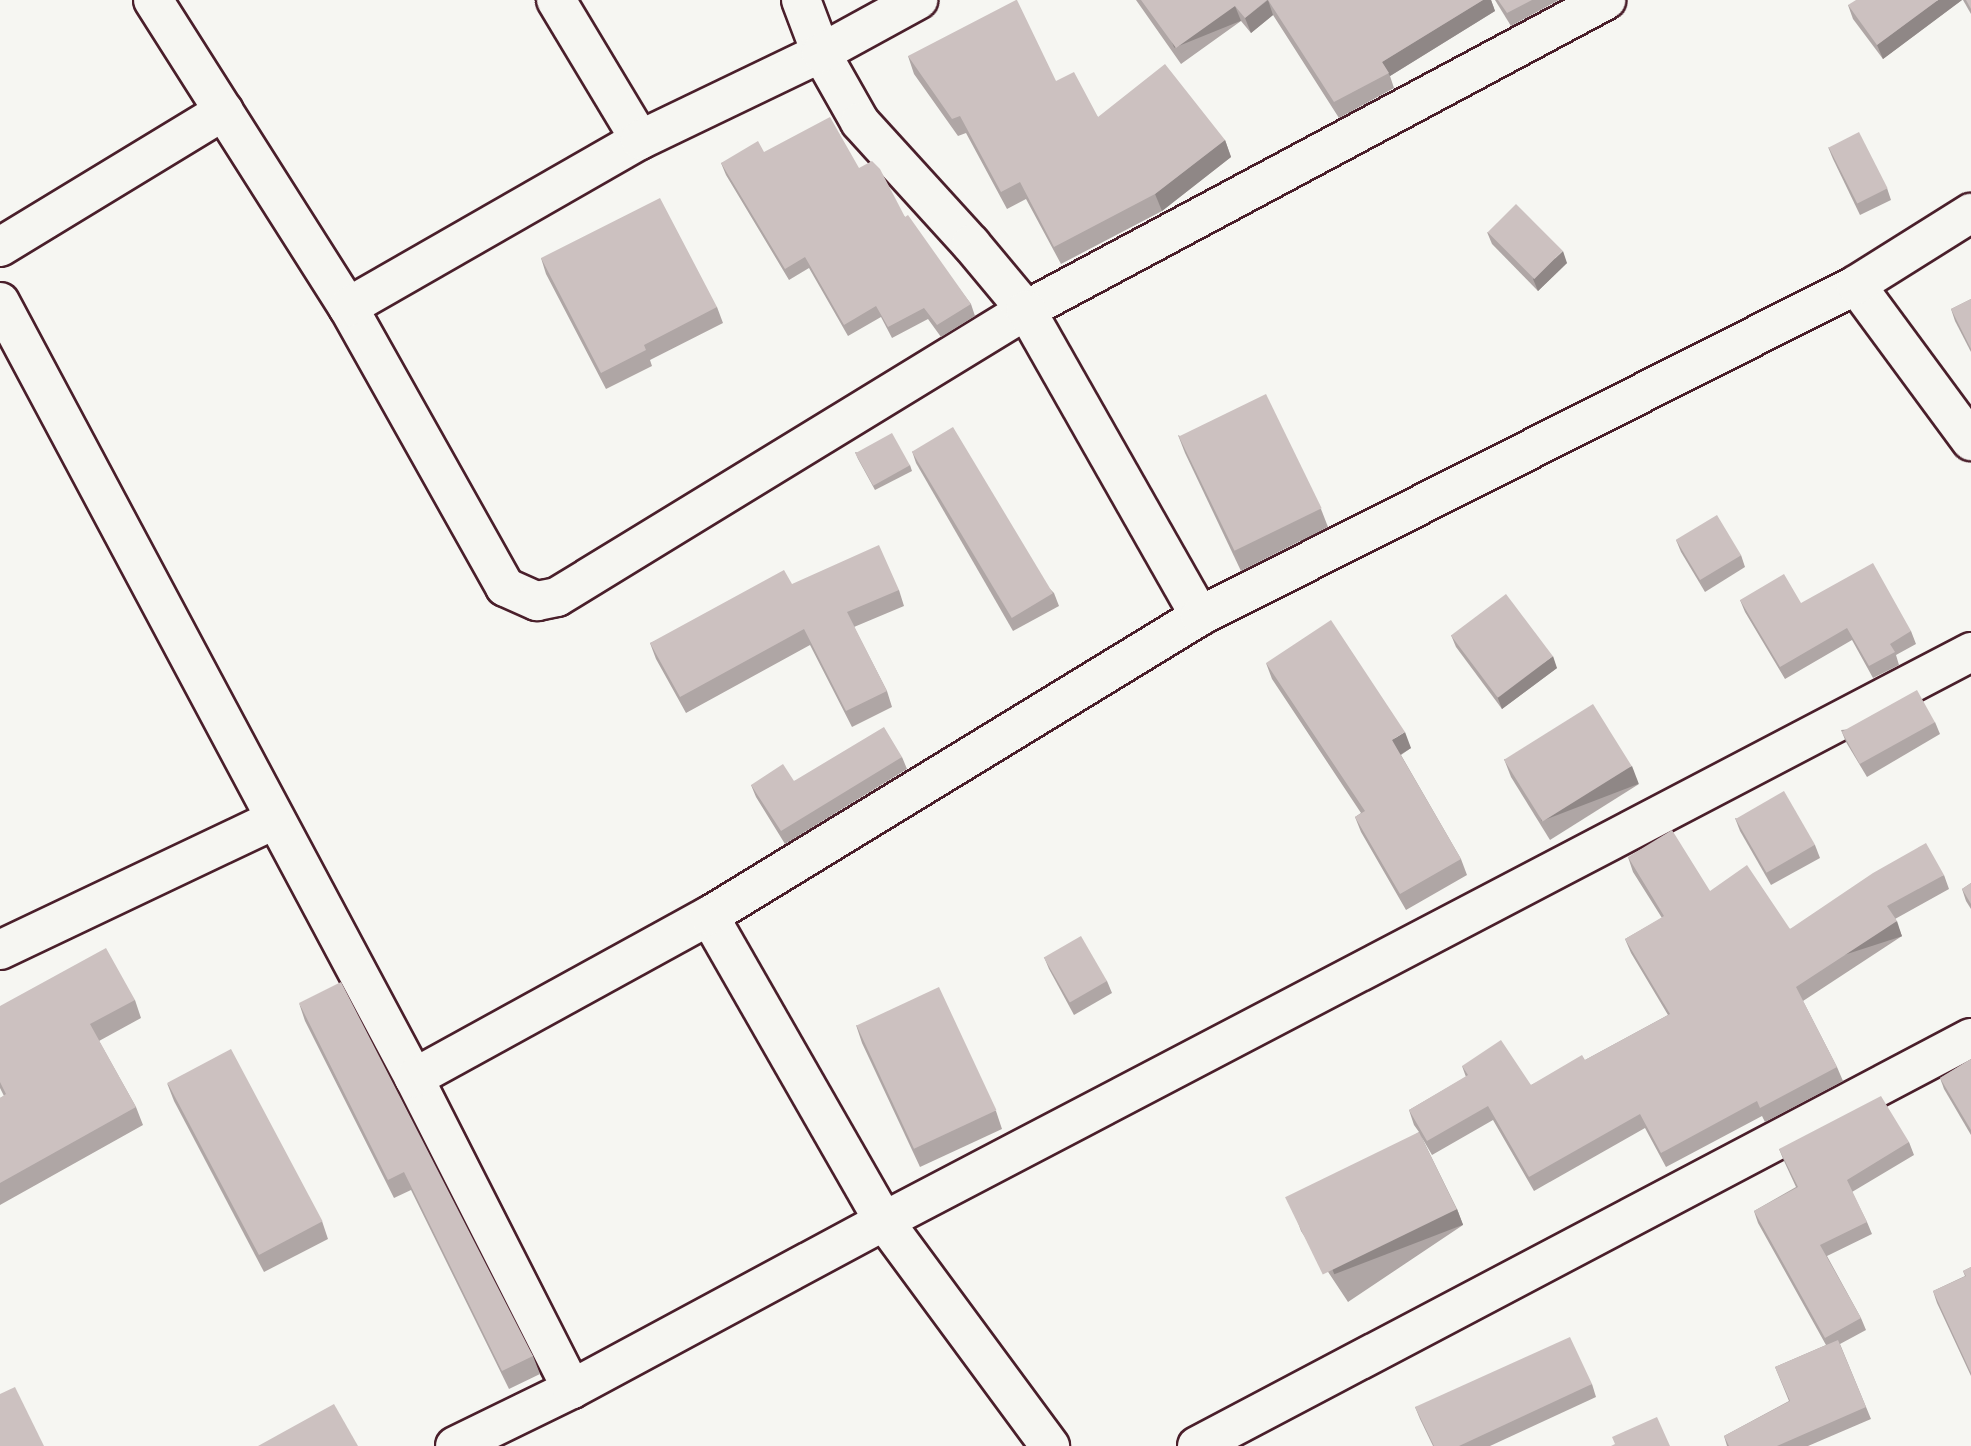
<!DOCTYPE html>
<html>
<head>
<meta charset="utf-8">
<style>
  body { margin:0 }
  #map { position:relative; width:1971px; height:1446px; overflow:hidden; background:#f6f6f2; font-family:Kalam,sans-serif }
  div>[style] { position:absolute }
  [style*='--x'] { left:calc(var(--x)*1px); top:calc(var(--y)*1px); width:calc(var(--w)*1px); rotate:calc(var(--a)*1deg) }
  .roads { filter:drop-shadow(2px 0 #4a1f2b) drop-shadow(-2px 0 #4a1f2b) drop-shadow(0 2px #4a1f2b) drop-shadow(0 -2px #4a1f2b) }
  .minor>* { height:38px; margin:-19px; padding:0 19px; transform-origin:19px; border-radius:19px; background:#f6f6f2 }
  .wall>* { inset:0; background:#afa6a5 }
  .shaded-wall>* { inset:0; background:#8f8786; transform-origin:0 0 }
  .building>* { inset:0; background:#ccc1c0; transform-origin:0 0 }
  span { translate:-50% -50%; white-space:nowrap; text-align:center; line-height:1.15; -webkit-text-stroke:5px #f6f6f2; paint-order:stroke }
</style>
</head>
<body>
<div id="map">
  <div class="roads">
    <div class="minor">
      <i style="--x:153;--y:0;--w:364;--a:57.6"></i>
      <i style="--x:348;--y:307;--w:321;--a:60.7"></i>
      <i style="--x:505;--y:587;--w:35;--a:24"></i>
      <i style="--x:537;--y:601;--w:20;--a:-11"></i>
      <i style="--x:557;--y:597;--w:550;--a:-31.46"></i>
      <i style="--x:1026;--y:310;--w:658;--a:-28.12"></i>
      <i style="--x:556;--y:0;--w:163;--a:59"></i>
      <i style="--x:801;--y:0;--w:57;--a:69.3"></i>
      <i style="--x:821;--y:53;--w:79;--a:60.5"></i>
      <i style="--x:860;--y:122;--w:165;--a:47.7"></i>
      <i style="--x:971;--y:244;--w:86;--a:50.2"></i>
      <i style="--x:1026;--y:310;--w:352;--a:60.4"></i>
      <i style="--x:0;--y:247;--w:262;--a:-31.3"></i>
      <i style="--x:1856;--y:285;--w:194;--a:53.6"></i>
      <i style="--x:0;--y:302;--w:880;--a:61.92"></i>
      <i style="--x:414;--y:1078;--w:349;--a:63.1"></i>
      <i style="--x:348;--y:307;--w:336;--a:-29.8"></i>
      <i style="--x:640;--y:140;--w:201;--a:-25.7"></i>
      <i style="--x:821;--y:53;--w:111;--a:-28.7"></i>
      <i style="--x:709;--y:916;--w:352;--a:60.2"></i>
      <i style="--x:884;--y:1221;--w:280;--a:53.6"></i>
      <i style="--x:0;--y:950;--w:303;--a:-25.4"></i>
      <i style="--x:414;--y:1078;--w:337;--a:-28.8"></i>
      <i style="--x:709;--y:916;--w:575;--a:-31.42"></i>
      <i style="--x:1200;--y:616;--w:735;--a:-26.77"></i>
      <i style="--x:1856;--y:285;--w:136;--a:-32.1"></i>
      <i style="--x:455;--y:1446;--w:130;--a:-26"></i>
      <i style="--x:572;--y:1389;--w:354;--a:-28.3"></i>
      <i style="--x:884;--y:1221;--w:1227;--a:-27.63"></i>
      <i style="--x:1197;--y:1446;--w:875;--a:-27.8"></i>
    </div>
  </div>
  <div class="wall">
    <i style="clip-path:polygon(1136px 0,1491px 0,1495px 11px,1390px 76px,1394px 88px,1339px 118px,1273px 15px,1251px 33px,1241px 21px,1181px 64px)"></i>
    <i style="clip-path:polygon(1495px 0,1559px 0,1511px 26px)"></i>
    <i style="clip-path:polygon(1962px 0,1883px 59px,1853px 19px,1848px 5px)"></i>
    <i style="clip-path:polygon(1963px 0,1971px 0,1971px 14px)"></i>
    <i style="clip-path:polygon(908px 56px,1056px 81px,1098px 117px,1225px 140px,1231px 157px,1162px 211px,1061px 264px,1026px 199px,1007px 209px,966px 133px,958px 136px,914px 74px)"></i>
    <i style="clip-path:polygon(1828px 147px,1887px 188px,1891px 200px,1860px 215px,1833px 159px)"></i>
    <i style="clip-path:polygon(764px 152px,859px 168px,905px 217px,971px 304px,975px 316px,941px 337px,928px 319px,892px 338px,881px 317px,848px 336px,809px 268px,789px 280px,726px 175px,721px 163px)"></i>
    <i style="clip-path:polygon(1487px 232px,1567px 263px,1538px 291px,1492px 244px)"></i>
    <i style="clip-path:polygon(541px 258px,717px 307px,723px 323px,650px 360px,652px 366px,606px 389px,546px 274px)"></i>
    <i style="clip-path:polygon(1971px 299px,1971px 352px,1955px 321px,1951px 309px)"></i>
    <i style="clip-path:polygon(1178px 435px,1321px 509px,1328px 527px,1241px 571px,1185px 453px)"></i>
    <i style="clip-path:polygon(912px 451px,1054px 593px,1059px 606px,1013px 631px,916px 463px)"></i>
    <i style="clip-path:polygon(855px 452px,910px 465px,912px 471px,875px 490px,858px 459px)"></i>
    <i style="clip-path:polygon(1676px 540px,1741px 555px,1745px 567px,1705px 592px,1681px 552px)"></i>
    <i style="clip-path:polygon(792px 584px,899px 590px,904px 606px,854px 627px,887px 691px,892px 707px,852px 727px,810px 645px,686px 713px,656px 659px,650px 643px)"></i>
    <i style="clip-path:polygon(1740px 600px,1801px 603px,1911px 631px,1916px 644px,1896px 655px,1899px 665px,1873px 678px,1852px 640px,1785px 679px,1745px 612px)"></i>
    <i style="clip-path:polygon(1451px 635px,1557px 668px,1502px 709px,1456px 647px)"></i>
    <i style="clip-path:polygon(1266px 663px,1411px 748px,1401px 755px,1461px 859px,1467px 875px,1406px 910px,1361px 832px,1355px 817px,1361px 813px,1272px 679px)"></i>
    <i style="clip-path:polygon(1935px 722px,1940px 734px,1867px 777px,1846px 742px,1841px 730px)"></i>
    <i style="clip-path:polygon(902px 757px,907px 769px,785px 844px,756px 797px,751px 785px,794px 781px)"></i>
    <i style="clip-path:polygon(1504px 759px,1639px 784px,1550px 840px,1511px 777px)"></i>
    <i style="clip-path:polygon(1735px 818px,1815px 845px,1820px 858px,1771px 885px,1740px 831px)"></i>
    <i style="clip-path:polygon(1628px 857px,1710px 891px,1790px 929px,1944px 875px,1949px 889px,1895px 919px,1902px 936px,1803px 1001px,1837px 1067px,1843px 1081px,1765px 1122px,1762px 1116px,1666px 1167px,1645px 1128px,1534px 1191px,1493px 1120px,1432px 1155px,1421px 1136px,1457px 1209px,1463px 1225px,1348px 1302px,1301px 1231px,1295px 1214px,1419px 1132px,1414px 1125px,1409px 1110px,1466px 1077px,1462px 1066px,1531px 1085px,1585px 1060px,1668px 1015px,1631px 953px,1625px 939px,1662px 918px,1633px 872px)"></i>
    <i style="clip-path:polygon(1971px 883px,1971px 909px,1966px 901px,1962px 889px)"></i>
    <i style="clip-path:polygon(1044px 957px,1107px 981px,1112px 993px,1074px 1015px,1049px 969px)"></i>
    <i style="clip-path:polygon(135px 1000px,141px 1018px,99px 1041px,136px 1107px,143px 1125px,0 1205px,0 1098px,4px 1096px,0 1088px,0 1006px)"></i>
    <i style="clip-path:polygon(299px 1003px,533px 1356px,540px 1374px,509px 1389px,411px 1190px,394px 1198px,305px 1021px)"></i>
    <i style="clip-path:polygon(856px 1025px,996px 1111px,1002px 1129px,920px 1167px,862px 1043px)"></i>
    <i style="clip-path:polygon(1971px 1059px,1971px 1135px,1944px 1089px,1940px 1078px)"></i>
    <i style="clip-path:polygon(167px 1083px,322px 1221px,328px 1239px,264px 1272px,174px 1101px)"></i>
    <i style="clip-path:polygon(1909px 1142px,1914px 1155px,1852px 1192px,1867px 1222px,1872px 1234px,1827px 1256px,1861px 1318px,1866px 1330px,1840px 1344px,1871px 1419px,1808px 1446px,1727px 1446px,1724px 1436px,1789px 1401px,1775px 1367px,1826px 1345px,1758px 1223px,1754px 1211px,1796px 1187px,1784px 1161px,1779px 1149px)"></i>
    <i style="clip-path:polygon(1971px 1267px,1971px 1376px,1937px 1303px,1933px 1291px,1965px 1276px,1963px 1271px)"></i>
    <i style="clip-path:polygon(1592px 1384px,1596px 1397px,1490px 1446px,1433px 1446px,1420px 1419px,1415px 1407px)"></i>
  </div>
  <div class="shaded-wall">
    <i style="clip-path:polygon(1268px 0,1273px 15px,1251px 33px,1245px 18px)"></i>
    <i style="clip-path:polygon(1483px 0,1491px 0,1495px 11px,1390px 76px,1382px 62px)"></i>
    <i style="clip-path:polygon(1938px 0,1962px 0,1883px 59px,1877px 45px)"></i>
    <i style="left:1235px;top:6px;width:16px;height:72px;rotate:68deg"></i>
    <i style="clip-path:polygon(1225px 140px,1231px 157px,1162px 211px,1155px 194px)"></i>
    <i style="clip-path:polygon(1563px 251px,1567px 263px,1538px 291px,1533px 279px)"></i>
    <i style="clip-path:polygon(1553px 656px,1557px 668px,1502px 709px,1497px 696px)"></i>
    <i style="clip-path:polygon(1405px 732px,1411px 748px,1398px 756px,1392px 740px)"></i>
    <i style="left:1632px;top:766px;width:19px;height:104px;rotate:69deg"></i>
    <i style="left:1897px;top:921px;width:16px;height:121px;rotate:72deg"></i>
    <i style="left:1457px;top:1209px;width:17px;height:138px;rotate:69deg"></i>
  </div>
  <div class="building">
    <i style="clip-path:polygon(1016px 0,1017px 0,1056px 81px,1074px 72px,1098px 117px,1165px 64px,1225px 140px,1155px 194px,1054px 247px,1020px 182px,1001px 192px,960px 116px,952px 119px,908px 56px)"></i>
    <i style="clip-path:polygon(1141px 0,1267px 0,1245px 18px,1235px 6px,1176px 48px)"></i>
    <i style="clip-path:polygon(1268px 0,1483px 0,1382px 62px,1389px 73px,1334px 102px)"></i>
    <i style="clip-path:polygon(1498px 0,1532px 0,1507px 13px)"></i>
    <i style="clip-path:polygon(1856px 0,1938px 0,1877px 45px,1848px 5px)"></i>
    <i style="clip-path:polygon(1966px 0,1971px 0,1971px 9px)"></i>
    <i style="clip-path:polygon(830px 117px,859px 168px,872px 161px,880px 169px,905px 217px,908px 215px,971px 304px,937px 325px,924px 308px,888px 327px,876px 306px,844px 325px,805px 257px,785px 269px,721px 163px,758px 141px,764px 152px)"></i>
    <i style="left:1859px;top:132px;width:63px;height:34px;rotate:63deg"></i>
    <i style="clip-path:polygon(660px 198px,717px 307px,644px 345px,646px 350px,601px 373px,541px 258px)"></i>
    <i style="left:1516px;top:204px;width:66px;height:40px;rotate:45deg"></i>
    <i style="clip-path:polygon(1971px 299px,1971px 349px,1951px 309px)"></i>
    <i style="left:1266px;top:394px;width:127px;height:97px;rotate:64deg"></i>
    <i style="left:953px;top:427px;width:194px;height:48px;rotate:59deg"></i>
    <i style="left:892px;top:433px;width:37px;height:42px;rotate:61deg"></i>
    <i style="left:1717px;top:515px;width:47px;height:48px;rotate:59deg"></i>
    <i style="clip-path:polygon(879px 545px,899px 590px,847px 612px,887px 691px,846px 711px,804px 629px,680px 697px,650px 643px,784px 570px,792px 584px)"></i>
    <i style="clip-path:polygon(1873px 563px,1911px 631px,1890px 644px,1895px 652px,1869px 666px,1847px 628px,1780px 667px,1740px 600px,1784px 574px,1801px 603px)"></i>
    <i style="left:1506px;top:594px;width:78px;height:69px;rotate:53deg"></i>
    <i style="clip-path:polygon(1331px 620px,1405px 732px,1392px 740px,1461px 859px,1400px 894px,1355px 817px,1365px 811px,1266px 663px)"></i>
    <i style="left:1917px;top:690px;width:37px;height:86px;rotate:61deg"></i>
    <i style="left:1593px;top:704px;width:73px;height:105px;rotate:58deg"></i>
    <i style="clip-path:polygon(884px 727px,902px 757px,781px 831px,751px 785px,783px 764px,794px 781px)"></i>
    <i style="left:1784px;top:791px;width:62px;height:56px;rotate:60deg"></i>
    <i style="clip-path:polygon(1672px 830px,1710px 891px,1747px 865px,1790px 929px,1873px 873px,1926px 843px,1944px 875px,1887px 906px,1897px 921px,1796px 987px,1837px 1067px,1760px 1108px,1757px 1101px,1661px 1153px,1640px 1114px,1529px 1177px,1488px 1106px,1427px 1141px,1409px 1110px,1468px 1075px,1462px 1066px,1501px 1040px,1531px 1085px,1582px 1055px,1585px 1060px,1670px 1014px,1625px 939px,1664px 916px,1628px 857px)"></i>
    <i style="clip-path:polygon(1971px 883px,1971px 904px,1962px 889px)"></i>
    <i style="left:1081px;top:936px;width:52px;height:43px;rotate:60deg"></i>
    <i style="clip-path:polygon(106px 948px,135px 1000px,90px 1024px,136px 1107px,0 1183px,0 1098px,6px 1094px,0 1082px,0 1006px)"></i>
    <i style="clip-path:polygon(341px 982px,533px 1356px,502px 1371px,404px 1172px,388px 1180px,299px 1003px)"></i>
    <i style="left:939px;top:987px;width:136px;height:91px;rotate:65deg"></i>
    <i style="left:231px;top:1049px;width:195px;height:72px;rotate:62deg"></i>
    <i style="clip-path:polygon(1971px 1059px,1971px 1130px,1940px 1078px)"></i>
    <i style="clip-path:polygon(1881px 1096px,1909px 1142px,1847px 1180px,1867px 1222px,1820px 1245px,1861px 1318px,1825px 1338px,1754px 1211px,1798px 1187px,1779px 1149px)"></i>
    <i style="left:1419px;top:1132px;width:86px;height:149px;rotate:64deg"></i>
    <i style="clip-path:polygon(1971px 1267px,1971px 1373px,1933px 1291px,1966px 1276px,1963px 1271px)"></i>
    <i style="clip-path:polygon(1570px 1337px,1592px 1384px,1459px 1446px,1434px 1446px,1415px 1407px)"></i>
    <i style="clip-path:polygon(1838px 1340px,1866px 1407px,1777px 1446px,1729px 1446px,1724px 1436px,1790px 1401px,1775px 1367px)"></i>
    <i style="clip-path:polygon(15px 1387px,44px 1446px,0 1446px,0 1394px)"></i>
    <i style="clip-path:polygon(334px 1404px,358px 1446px,258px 1446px)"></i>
    <i style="clip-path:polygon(1657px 1417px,1670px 1446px,1611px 1446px,1615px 1444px,1612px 1437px)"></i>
  </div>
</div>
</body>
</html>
